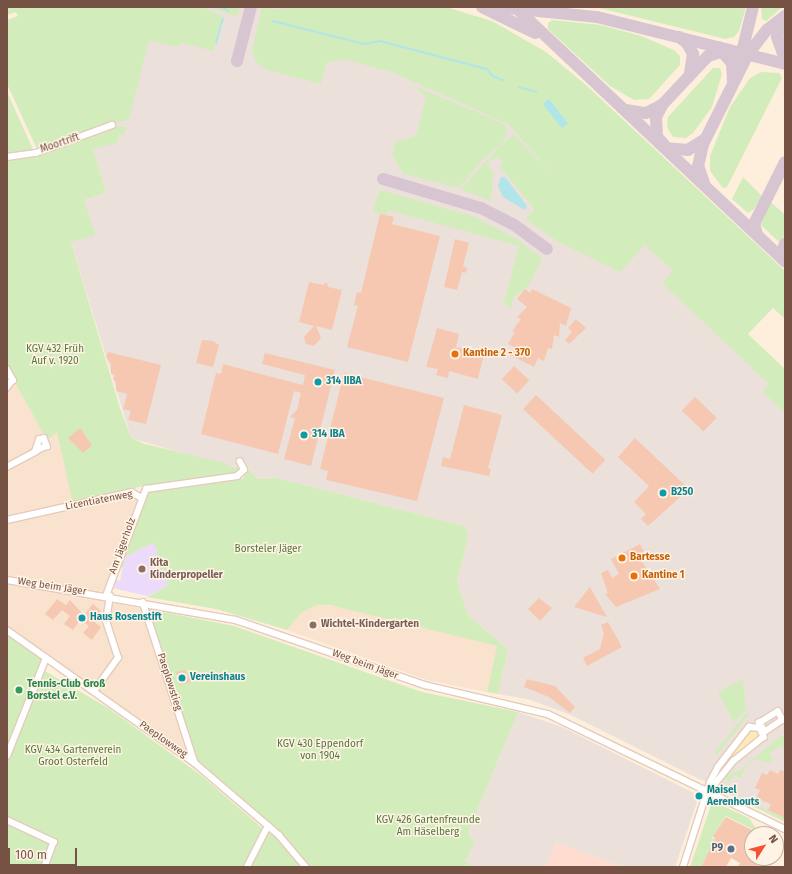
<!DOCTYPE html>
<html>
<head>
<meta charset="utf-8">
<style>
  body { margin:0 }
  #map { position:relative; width:792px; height:874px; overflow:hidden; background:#feefdd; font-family:"Fira Sans",sans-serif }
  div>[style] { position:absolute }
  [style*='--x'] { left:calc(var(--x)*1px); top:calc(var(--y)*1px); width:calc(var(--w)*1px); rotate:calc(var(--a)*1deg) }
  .residential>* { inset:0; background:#f9e2ce }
  .commercial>* { inset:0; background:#ffdbd0 }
  .industrial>* { inset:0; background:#ebe1da }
  .education>* { inset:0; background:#ecdafa }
  .green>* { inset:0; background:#d3ecbb }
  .sand>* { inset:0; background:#ffe9b6 }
  .water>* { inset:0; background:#b0e5e9; transform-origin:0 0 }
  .stream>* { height:1.5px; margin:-0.75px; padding:0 0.75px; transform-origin:0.75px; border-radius:0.75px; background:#b0e5e9 }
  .taxiway>* { height:12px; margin:-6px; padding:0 6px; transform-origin:6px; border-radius:6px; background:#d7c6d2 }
  .building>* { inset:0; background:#f6c8b2; transform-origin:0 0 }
  .roads { filter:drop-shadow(1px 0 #e5cbbb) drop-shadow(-1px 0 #e5cbbb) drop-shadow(0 1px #e5cbbb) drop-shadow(0 -1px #e5cbbb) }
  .minor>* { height:5.5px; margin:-2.75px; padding:0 2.75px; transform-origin:2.75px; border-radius:2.75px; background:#fff }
  .dots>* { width:11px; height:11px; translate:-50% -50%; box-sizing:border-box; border:2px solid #fff3e5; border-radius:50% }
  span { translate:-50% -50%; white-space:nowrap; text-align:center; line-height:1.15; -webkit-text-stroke:3px #fff3e5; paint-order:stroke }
  .street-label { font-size:10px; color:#765244 }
  .park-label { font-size:10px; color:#507738 }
  .food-label { font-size:10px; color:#c56008; font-weight:700 }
  .left { translate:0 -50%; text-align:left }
  .culture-label { font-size:10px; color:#0d838f; font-weight:700 }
  .education-label { font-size:10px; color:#785e54; font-weight:700 }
  .leisure-label { font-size:10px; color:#27864d; font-weight:700 }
  .service-label { font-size:10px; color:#4e5e75; font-weight:700 }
  .right { translate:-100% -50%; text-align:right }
  .frame { position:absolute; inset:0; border:8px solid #765244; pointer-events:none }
  .north { position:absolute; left:744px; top:826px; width:40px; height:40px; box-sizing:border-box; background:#fff3e5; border:1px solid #c8b3a5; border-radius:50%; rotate:54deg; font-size:11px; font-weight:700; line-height:16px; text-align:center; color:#765244 }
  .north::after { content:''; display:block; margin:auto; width:14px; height:18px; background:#f55135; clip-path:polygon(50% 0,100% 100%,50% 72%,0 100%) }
  .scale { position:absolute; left:8px; top:848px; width:69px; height:18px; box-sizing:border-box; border:2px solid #765244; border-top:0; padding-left:5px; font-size:12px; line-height:14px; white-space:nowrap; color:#765244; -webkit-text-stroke:3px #fff3e5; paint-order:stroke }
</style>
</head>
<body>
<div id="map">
  <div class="residential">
    <i style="clip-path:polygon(7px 368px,47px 439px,57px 432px,130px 490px,138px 500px,102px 601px,143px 609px,187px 752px,7px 627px)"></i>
    <i style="clip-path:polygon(317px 605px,342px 606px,497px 646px,487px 692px,427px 680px,287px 630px,301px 613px)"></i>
  </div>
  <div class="commercial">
    <i style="clip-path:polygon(556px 843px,624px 867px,546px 867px)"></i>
  </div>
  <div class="industrial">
    <i style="clip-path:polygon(173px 7px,281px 7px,274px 36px,477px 92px,649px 238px,785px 377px,785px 822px,729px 794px,721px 787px,699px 779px,573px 716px,531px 700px,498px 694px,508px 650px,468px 615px,457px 581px,469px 533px,464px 526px,277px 478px,257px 479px,243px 461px,232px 468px,131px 438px,71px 242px,87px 236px,84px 200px,103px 194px,105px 189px,93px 149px,114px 121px,127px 62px)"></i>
    <i style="clip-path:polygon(518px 712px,562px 727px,696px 794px,698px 799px,675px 867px,624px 867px,556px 843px,546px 867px,475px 867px,465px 861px,475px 843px,468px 833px)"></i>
  </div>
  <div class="education">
    <i style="clip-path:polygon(153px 543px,170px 572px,166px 582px,169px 585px,147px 596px,113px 588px,116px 580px,120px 581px,125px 557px)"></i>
  </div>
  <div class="green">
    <i style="clip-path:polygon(7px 7px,202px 7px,222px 16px,213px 51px,183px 43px,177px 47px,149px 40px,129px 119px,113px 124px,114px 121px,37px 149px,7px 84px,7px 20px,18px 16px,16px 12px,7px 15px)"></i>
    <i style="clip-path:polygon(207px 7px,240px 7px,237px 16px)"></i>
    <i style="clip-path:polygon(262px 7px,279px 10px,281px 7px,446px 7px,492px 21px,546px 52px,586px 85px,785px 271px,785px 319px,773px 308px,748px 334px,785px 369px,785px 413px,762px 391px,769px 384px,662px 283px,673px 271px,645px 245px,620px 272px,560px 243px,525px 219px,534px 212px,533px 207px,499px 166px,503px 163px,499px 157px,486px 162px,493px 172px,491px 201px,461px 189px,485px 162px,513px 134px,559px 181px,508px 124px,392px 72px,342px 59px,326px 63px,321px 84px,267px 70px,256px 62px,252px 50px)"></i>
    <i style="clip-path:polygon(595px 7px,746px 7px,739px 31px,734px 37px,725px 39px)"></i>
    <i style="clip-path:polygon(761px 7px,783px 7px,766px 21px,762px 19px)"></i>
    <i style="clip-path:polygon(552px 20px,601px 25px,641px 36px,674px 50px,680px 56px,680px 65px,649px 99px,634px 100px,610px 86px,548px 29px,548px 23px)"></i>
    <i style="clip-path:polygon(713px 68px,720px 68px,722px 74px,712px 107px,693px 133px,686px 138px,673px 137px,667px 127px,668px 117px)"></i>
    <i style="clip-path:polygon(761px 72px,779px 73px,782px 78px,727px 187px,723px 188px,710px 171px,710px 156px,730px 107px,750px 78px)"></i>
    <i style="clip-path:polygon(414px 86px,502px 123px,508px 129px,503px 143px,483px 159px,459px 188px,404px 174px,392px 155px,396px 142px,416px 136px,426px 97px)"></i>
    <i style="clip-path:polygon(7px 92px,36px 156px,109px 131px,111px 127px,127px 127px,123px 135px,119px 134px,117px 143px,93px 149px,105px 189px,103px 194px,84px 200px,95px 233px,94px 236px,71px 242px,120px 408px,131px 438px,145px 444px,228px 464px,232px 468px,238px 466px,238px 474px,143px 486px,73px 503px,57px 432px,47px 440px,7px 368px)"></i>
    <i style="clip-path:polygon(743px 177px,762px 196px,754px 209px,748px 213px,732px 199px)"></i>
    <i style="clip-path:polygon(380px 190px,475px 217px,516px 239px,542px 258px,529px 285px,513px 298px,511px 308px,504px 303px,519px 246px,388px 210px,386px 216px,377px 213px,373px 210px)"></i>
    <i style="clip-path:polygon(772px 203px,785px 215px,785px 235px,779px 242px,761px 225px,768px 205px)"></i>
    <i style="clip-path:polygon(244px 463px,257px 479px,277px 478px,464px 526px,469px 533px,457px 581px,468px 615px,508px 650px,498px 694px,487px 692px,497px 646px,330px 605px,317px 605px,301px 613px,287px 630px,216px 609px,147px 597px,169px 585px,166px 583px,170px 572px,157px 568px,157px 550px,153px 543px,125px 557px,123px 568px,119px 566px,145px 491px,242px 479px,248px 472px)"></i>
    <i style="clip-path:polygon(148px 609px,234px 626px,422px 692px,518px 712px,468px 833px,475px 843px,465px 861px,475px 867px,308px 867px,268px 822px,198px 762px)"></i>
    <i style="clip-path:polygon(7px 634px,43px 659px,7px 751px)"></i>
    <i style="clip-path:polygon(43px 670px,108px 708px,202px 776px,262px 828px,243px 867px,48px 867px,57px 841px,7px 817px,7px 763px)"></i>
    <i style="clip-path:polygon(743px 679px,746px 710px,734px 722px,718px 692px)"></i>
    <i style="clip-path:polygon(747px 712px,749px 714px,717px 755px,714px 753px)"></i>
    <i style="clip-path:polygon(781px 736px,785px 737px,785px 750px,780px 745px,769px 754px,773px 759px,768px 763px,756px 759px,746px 766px,741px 778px,734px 775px,730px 782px,725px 779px,726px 776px,739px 771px)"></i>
    <i style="clip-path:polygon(722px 784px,740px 798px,747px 802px,750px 799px,751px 803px,785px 818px,785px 822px,729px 794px,722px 789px)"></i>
    <i style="clip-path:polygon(716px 803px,749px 818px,755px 827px,770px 834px,762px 834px,726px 816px,712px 838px,715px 839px,701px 867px,690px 867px,711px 805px)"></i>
    <i style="clip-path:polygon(7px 822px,51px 843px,43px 867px,7px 867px)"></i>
    <i style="clip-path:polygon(268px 832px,277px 837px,303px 867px,250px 867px)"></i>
  </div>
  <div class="sand">
    <i style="clip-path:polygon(752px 730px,758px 732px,757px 738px,718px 774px,730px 754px)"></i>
  </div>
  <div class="water">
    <i style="left:549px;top:99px;width:31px;height:8px;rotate:52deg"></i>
    <i style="clip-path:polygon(501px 177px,505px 177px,527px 206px,525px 210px,503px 197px,498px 186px)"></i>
  </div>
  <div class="stream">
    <i style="--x:220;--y:7;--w:9;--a:21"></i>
    <i style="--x:273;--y:21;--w:95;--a:14"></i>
    <i style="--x:365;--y:44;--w:15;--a:-11"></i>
    <i style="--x:380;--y:41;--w:111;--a:14.7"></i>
    <i style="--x:487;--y:69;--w:9;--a:49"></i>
    <i style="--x:493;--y:76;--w:11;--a:22"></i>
    <i style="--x:216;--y:43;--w:25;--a:-74"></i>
    <i style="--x:519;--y:87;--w:18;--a:16"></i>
  </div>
  <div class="taxiway">
    <i style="--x:482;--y:7;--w:59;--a:26.1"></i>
    <i style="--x:498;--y:7;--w:100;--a:5.8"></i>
    <i style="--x:597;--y:17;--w:194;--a:14"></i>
    <i style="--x:515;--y:7;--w:371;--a:43.3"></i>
    <i style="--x:783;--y:19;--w:19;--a:108"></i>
    <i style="--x:777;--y:37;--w:23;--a:70"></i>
    <i style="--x:679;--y:37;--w:10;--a:37"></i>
    <i style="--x:687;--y:43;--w:13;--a:61"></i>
    <i style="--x:693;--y:54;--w:20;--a:99"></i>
    <i style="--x:718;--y:47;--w:21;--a:49"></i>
    <i style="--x:732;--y:63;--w:18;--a:87"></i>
    <i style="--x:740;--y:60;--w:55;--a:-76.2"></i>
    <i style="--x:237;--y:61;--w:56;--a:-75.5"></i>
    <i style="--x:626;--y:110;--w:20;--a:9"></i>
    <i style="--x:646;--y:113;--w:18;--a:-27"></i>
    <i style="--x:705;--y:139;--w:20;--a:147"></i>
    <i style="--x:688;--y:150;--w:21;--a:-175"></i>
    <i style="--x:667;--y:148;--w:15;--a:-132"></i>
    <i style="--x:657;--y:137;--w:20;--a:-93"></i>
    <i style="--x:656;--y:117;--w:13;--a:-63"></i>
    <i style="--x:662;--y:105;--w:67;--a:-46.8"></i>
    <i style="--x:708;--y:56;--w:21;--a:-17"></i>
    <i style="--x:383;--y:179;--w:102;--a:16.5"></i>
    <i style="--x:481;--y:208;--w:36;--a:27"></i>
    <i style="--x:513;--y:224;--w:42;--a:36.3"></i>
    <i style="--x:704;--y:183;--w:18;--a:-109"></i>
    <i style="--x:698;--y:166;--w:23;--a:-77"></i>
    <i style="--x:703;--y:144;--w:101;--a:-63.4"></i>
    <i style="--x:748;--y:54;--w:31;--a:-52"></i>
    <i style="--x:767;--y:30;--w:23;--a:-38"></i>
    <i style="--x:757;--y:234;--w:10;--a:-107"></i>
    <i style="--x:754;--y:224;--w:69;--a:-63.4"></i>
    <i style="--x:784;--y:260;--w:9;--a:-103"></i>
    <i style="--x:782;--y:251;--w:8;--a:-67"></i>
  </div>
  <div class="building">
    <i style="clip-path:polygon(380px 214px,394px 217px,392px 224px,440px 236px,408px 362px,347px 347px,358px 306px,354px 305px,357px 292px,361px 293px)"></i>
    <i style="clip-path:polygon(455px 239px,469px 243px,463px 266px,467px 268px,466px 273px,462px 272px,457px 290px,444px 287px)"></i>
    <i style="clip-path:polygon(309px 282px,323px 285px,327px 282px,328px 287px,342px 290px,332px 330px,316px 326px,321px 338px,314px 346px,306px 344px,304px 337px,314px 326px,299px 322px)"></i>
    <i style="clip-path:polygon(525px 289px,530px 293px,532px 289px,571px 308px,566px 326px,560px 323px,559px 337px,554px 335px,552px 349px,548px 348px,544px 361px,538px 358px,534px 367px,510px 355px,514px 347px,508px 344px,515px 332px,512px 331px,521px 319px,517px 317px,527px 307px,517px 299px)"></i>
    <i style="clip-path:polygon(576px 319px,586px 328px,569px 344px,565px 340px,572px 332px,568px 328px)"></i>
    <i style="clip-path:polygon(437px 328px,459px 334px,456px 347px,484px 354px,478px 379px,449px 371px,448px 378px,436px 375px,438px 369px,426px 367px)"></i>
    <i style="clip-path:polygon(202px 340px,213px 341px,219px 345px,213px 367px,196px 363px)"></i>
    <i style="clip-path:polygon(108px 352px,161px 365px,146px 424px,128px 420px,131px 411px,123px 409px,127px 394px,116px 391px,116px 381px,113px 380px,115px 375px,111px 374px,111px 364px,106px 357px)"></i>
    <i style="clip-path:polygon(265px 353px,335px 370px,311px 466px,284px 459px,295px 418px,290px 417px,297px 410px,301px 393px,294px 391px,278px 454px,201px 434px,216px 373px,221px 374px,223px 364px,303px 385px,305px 375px,262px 364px)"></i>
    <i style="left:514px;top:366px;width:21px;height:18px;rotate:43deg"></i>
    <i style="clip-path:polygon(344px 373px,444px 398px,417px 501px,326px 480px,328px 471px,320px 469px)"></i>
    <i style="left:536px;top:395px;width:95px;height:19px;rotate:43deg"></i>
    <i style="left:695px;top:397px;width:30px;height:19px;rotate:44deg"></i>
    <i style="clip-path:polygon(464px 405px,502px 415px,488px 468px,491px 469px,489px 476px,441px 466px,443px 457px,450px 459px)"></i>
    <i style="clip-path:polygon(80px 428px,92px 445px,83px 453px,68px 438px)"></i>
    <i style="clip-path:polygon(635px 438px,689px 489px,648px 526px,641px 519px,646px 514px,634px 502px,649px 486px,618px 457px)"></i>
    <i style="clip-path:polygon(640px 544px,646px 556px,640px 559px,660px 589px,616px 607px,605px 594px,608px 593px,601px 573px,608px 570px,612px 578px,619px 574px,611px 559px)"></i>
    <i style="clip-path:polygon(590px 587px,607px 617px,574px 607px)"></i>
    <i style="clip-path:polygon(539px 598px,552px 608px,540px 621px,528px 609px)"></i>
    <i style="clip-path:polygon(57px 599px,66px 605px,70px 600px,84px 615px,93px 604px,101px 611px,93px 621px,101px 627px,92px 640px,83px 633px,89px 626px,80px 620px,73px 630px,64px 624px,70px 616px,62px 610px,53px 620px,45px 614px)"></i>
    <i style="clip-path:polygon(608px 622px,622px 647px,587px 666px,583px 658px,600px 649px,604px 633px,601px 625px)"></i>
    <i style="clip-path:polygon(185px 670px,191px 682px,180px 685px,176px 672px)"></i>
    <i style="clip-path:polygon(527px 679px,555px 686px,575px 707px,570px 713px,549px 697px,524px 687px)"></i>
    <i style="clip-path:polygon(770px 770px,778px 774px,780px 770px,785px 772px,785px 818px,768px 810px,771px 804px,756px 798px,760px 790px,755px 788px,762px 773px,767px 775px)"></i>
    <i style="clip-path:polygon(726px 817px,760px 834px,752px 834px,752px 858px,766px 858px,770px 860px,768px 865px,738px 867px,740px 863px,731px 858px,726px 867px,701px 867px,715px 839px,713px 836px)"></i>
  </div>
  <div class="roads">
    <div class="minor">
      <i style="--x:7;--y:157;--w:29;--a:-8"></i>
      <i style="--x:36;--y:153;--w:81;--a:-20.2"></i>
      <i style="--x:7;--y:369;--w:13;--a:61"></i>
      <i style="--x:13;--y:380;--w:10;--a:127"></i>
      <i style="--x:44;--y:438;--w:9;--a:69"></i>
      <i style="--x:47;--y:446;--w:13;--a:153"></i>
      <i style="--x:35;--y:452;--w:13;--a:-72"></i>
      <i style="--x:39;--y:440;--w:5;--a:-22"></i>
      <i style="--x:7;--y:467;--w:32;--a:-28"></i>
      <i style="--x:7;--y:520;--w:128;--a:-12.6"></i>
      <i style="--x:132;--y:492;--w:9;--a:32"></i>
      <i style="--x:7;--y:580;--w:232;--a:9.9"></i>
      <i style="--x:236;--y:620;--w:200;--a:19"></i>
      <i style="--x:425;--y:685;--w:126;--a:13.3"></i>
      <i style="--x:548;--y:714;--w:263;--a:25.9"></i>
      <i style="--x:106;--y:596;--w:114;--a:-69.5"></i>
      <i style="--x:146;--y:489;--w:92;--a:-8.1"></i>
      <i style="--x:237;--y:476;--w:9;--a:-41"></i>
      <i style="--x:244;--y:470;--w:9;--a:-117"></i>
      <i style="--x:143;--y:602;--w:169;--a:72.1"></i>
      <i style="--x:7;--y:630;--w:230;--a:35.3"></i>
      <i style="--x:195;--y:763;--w:111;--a:40.6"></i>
      <i style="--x:279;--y:835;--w:42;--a:49.8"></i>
      <i style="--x:94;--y:691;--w:41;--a:-54"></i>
      <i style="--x:118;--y:658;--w:39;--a:-108"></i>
      <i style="--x:106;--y:621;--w:25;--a:-81"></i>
      <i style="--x:778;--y:711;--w:10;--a:61"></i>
      <i style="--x:783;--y:720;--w:22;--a:146"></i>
      <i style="--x:765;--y:732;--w:11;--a:-124"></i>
      <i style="--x:759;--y:723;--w:22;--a:-32"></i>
      <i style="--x:7;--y:756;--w:105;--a:-68.3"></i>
      <i style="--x:7;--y:820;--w:52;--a:25.1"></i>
      <i style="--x:54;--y:842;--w:27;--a:110"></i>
      <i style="--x:247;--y:867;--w:46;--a:-62.9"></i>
      <i style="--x:683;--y:867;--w:89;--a:-72.4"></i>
      <i style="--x:710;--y:782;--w:17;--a:-62"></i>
      <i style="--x:718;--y:767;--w:51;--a:-52.2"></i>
      <i style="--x:749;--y:727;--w:11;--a:5"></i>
      <i style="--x:760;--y:728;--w:10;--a:66"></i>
      <i style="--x:764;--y:737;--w:38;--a:141"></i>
      <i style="--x:734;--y:761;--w:40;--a:129"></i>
    </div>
  </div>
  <div class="dots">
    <i style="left:455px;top:354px;background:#e8710a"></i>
    <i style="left:318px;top:382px;background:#0f9aa8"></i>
    <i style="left:304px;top:435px;background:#0f9aa8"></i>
    <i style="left:663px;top:493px;background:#0f9aa8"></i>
    <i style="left:622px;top:558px;background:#e8710a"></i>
    <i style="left:142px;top:569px;background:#8d6e63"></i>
    <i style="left:634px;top:576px;background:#e8710a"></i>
    <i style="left:82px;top:618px;background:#0f9aa8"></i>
    <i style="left:313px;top:625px;background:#8d6e63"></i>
    <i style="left:182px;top:678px;background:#0f9aa8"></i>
    <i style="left:19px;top:690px;background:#2e9e5b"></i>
    <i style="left:699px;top:796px;background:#0f9aa8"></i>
    <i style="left:731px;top:849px;background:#5c6f8a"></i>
  </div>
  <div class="street-label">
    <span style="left:60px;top:144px;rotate:-19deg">Moortrift</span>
    <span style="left:99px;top:501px;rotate:-11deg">Licentiatenweg</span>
    <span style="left:123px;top:546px;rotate:-70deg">Am Jägerholz</span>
    <span style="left:52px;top:587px;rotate:9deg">Weg beim Jäger</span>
    <span style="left:365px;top:665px;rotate:20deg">Weg beim Jäger</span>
    <span style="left:169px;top:682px;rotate:72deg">Paeplowstieg</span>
    <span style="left:163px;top:740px;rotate:35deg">Paeplowweg</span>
  </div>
  <div class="park-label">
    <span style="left:55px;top:355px">KGV 432 Früh<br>Auf v. 1920</span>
    <span style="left:268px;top:550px">Borsteler Jäger</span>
    <span style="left:320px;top:750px">KGV 430 Eppendorf<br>von 1904</span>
    <span style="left:73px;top:756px">KGV 434 Gartenverein<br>Groot Osterfeld</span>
    <span style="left:428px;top:826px">KGV 426 Gartenfreunde<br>Am Häselberg</span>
  </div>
  <div class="food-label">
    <span class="left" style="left:463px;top:354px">Kantine 2 - 370</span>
    <span class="left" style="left:630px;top:558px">Bartesse</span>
    <span class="left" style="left:642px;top:576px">Kantine 1</span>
  </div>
  <div class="culture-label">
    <span class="left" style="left:326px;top:382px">314 IIBA</span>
    <span class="left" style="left:312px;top:435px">314 IBA</span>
    <span class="left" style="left:671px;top:493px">B250</span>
    <span class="left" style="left:90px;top:618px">Haus Rosenstift</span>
    <span class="left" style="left:190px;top:678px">Vereinshaus</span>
    <span class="left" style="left:707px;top:796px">Maisel<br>Aerenhouts</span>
  </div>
  <div class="education-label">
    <span class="left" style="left:150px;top:569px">Kita<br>Kinderpropeller</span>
    <span class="left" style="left:321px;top:625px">Wichtel-Kindergarten</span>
  </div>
  <div class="leisure-label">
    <span class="left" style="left:27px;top:690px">Tennis-Club Groß<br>Borstel e.V.</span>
  </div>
  <div class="service-label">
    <span class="right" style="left:723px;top:849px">P9</span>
  </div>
  <div class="frame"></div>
  <div class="north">N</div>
  <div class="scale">100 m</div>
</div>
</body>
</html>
